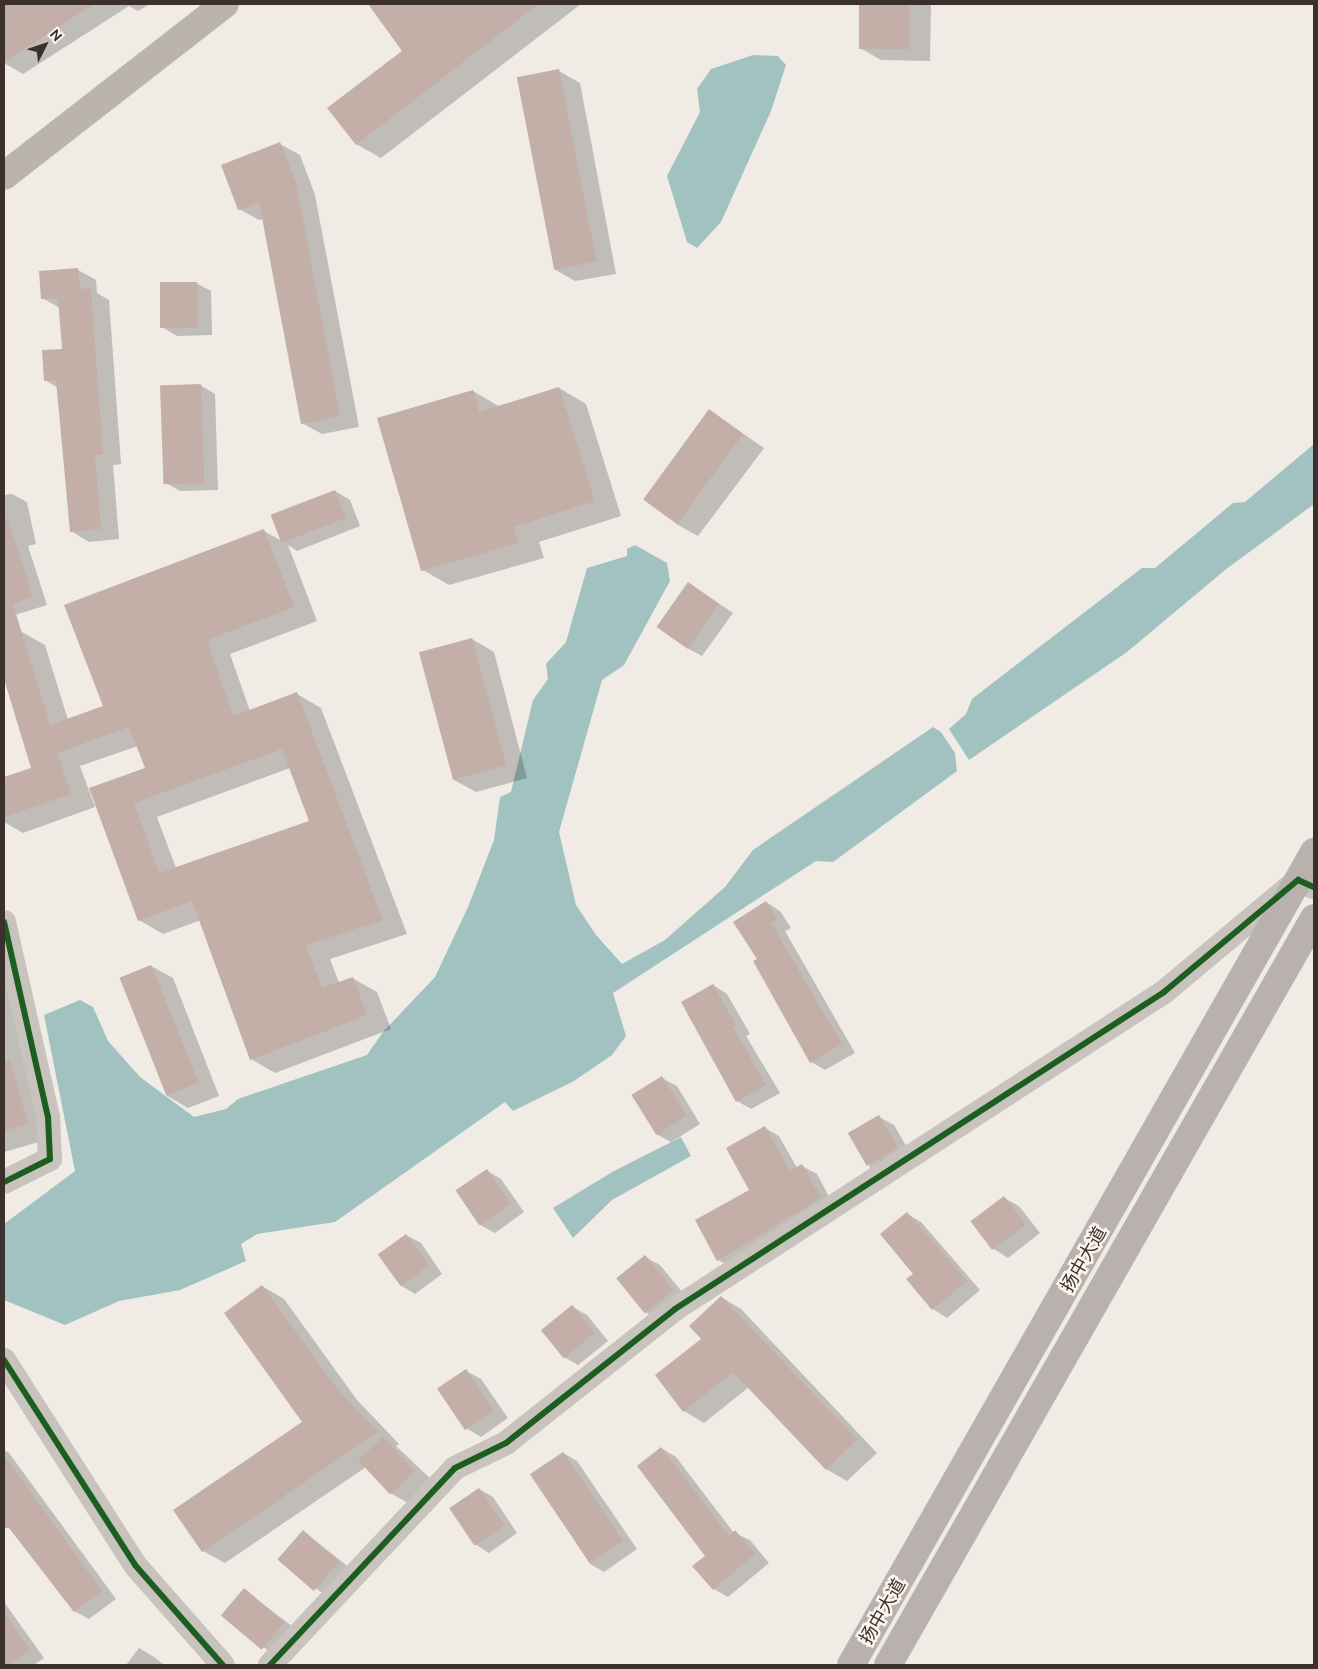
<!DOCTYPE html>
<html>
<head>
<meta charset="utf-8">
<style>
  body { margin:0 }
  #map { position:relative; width:1318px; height:1669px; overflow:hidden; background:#f0ebe5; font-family:Ubuntu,"Noto Sans SC",sans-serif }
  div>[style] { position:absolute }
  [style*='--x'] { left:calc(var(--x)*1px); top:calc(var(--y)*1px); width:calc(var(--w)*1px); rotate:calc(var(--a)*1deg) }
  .water>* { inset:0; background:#a1c2c1 }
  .shadow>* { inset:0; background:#0003; transform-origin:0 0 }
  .building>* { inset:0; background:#c3afa7; transform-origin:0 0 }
  .minor>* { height:24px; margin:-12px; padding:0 12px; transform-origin:12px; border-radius:12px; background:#c9c3be }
  .secondary>* { height:28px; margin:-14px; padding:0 14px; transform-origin:14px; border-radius:14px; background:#bab3ae }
  .primary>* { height:28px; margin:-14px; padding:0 14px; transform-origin:14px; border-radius:14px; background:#b8b1ad }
  .cycleway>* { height:6px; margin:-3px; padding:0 3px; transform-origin:3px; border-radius:3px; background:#1b5e20 }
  span { translate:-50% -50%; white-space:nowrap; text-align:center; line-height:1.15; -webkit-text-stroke:5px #fbf5ee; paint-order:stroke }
  .street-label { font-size:18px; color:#3b302b }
  .frame { position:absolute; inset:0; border:5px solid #3b302b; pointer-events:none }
  .north { position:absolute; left:20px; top:20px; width:50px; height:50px; -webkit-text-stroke:4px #fbf5ee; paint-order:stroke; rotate:49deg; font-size:14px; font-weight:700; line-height:20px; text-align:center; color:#3b302b }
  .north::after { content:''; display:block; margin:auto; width:18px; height:22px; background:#3b302b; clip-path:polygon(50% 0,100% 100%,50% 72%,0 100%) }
</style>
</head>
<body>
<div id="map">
  <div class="water">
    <i style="clip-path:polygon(753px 55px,778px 56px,786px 65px,771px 111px,721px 222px,697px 248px,687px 242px,667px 176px,700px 112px,697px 89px,711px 69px)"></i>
    <i style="clip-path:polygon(1314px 444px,1314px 504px,1225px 570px,1127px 652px,969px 760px,949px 729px,966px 714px,972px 699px,1142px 568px,1155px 568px,1233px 503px,1245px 502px)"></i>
    <i style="clip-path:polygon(635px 545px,667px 563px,670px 581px,624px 665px,602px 680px,559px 832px,576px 905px,596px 935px,622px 964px,665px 940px,725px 887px,753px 850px,933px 727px,941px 732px,955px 753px,957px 771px,833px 862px,816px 861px,613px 993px,626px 1036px,612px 1055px,574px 1081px,513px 1111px,505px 1102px,335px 1222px,257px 1234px,241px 1244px,246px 1261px,180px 1290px,119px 1301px,65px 1325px,4px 1300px,4px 1224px,75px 1171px,44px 1015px,80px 1000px,93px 1007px,108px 1041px,140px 1077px,194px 1117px,226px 1109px,238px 1099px,367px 1055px,383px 1032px,435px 977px,468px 907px,494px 840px,500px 797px,511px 792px,533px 700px,548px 679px,546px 664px,566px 642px,587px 568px,627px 556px,627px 549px)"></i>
    <i style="clip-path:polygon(681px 1137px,691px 1156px,612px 1200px,573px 1238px,553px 1208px,614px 1171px)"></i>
  </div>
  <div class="shadow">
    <i style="clip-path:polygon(4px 4px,150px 4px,138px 11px,129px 6px,23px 74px,4px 63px)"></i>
    <i style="clip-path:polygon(374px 4px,581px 4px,381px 158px,356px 144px,403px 51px,371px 6px)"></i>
    <i style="clip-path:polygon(860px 4px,931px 4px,930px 61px,881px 60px,860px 48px)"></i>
    <i style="clip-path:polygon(559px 71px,580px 83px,616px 274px,575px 281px,554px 269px)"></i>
    <i style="clip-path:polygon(280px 144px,300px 155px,315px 195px,359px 427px,322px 434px,302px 423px,263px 219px,259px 220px,239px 209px)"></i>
    <i style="clip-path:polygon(78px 270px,96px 280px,97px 293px,109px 300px,121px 464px,113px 465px,119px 539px,89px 542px,71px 531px,58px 388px,45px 380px,63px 350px,60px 308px,42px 298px)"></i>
    <i style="clip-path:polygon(196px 283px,211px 291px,212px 335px,177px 336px,162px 327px)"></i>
    <i style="clip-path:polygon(200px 385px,215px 394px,218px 490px,180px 491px,166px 483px)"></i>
    <i style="clip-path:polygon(559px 388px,586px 404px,621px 516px,539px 542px,544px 558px,449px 585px,423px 570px,473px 391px,500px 407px)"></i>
    <i style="clip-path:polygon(710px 411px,764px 448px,698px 536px,676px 524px)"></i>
    <i style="clip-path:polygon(evenodd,335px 491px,350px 500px,360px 526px,297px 551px,288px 545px,317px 621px,230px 654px,250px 711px,297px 694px,321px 708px,407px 934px,330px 959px,339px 983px,352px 978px,377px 992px,391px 1029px,275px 1073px,251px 1059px,201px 920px,163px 934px,139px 920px,91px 789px,146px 769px,138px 746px,80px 766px,95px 807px,23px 833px,4px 822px,4px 779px,33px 769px,4px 675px,4px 636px,20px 631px,45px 645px,68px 720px,105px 707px,264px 531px,282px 541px,335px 491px,290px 768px,310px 821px,176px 868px,157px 817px,290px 768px)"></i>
    <i style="clip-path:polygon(12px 494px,27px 502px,36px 544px,28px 546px,47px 605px,12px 616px,4px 612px,4px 495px)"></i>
    <i style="clip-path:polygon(688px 583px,733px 613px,702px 656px,687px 648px)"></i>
    <i style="clip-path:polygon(472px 639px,494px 652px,527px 778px,476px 792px,454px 780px)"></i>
    <i style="clip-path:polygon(766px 902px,780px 911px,791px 928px,785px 931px,855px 1053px,825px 1070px,811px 1062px,758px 959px)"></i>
    <i style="clip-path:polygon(4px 962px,53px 1138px,4px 1152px)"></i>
    <i style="clip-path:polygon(151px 966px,173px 978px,219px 1096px,188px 1108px,166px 1095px,120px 978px)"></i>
    <i style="clip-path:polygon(713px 985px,727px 994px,750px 1034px,746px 1036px,780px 1093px,751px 1109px,737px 1101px)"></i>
    <i style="clip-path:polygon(662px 1078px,677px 1086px,700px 1124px,671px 1142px,656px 1134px)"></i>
    <i style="clip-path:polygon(879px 1117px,894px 1125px,912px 1156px,883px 1175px,869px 1167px)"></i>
    <i style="clip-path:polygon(765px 1128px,779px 1136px,797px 1168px,802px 1166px,817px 1174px,834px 1206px,733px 1268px,718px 1260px,751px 1190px)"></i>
    <i style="clip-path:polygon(487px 1171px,501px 1179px,524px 1212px,495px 1233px,480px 1225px)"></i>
    <i style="clip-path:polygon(1004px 1198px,1019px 1206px,1040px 1233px,1008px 1258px,994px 1249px,973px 1222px)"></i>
    <i style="clip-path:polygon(907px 1214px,921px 1222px,980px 1290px,947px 1318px,933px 1309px,908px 1280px,915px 1274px)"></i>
    <i style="clip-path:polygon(406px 1235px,421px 1243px,442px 1274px,415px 1294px,400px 1285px)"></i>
    <i style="clip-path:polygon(645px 1257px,660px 1265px,687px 1298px,659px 1320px,645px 1312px)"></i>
    <i style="clip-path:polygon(262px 1286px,284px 1299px,357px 1400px,399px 1444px,396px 1446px,436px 1484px,413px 1506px,392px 1494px,366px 1467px,225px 1563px,203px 1551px,304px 1422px)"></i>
    <i style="clip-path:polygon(721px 1297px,741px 1309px,877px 1453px,847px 1481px,826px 1469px,749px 1387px,704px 1423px,684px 1411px,703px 1339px)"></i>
    <i style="clip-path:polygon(573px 1307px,587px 1315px,608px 1341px,578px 1365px,564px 1357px,543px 1330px)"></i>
    <i style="clip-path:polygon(466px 1371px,481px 1379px,508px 1418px,481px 1437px,466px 1428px)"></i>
    <i style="clip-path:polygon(661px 1448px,676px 1457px,734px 1533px,750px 1540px,769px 1563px,728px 1597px,714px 1589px,706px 1556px)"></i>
    <i style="clip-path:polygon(4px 1450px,9px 1453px,116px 1599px,89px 1619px,74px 1611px,4px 1516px)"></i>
    <i style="clip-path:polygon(563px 1453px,577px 1461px,637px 1549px,604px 1572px,590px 1564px,532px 1474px)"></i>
    <i style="clip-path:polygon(479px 1489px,493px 1497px,517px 1533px,489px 1553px,475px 1544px)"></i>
    <i style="left:304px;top:1532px;width:62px;height:37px;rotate:38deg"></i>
    <i style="left:244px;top:1590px;width:69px;height:34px;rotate:37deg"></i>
    <i style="clip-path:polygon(4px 1602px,44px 1658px,34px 1665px,4px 1665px)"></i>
    <i style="clip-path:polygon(139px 1648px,154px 1657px,164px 1665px,126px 1665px)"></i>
  </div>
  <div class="building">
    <i style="clip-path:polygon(4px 4px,94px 4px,4px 62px)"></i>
    <i style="clip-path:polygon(368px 4px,538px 4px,356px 145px,327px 108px,402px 51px)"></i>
    <i style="left:859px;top:4px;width:50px;height:45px"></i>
    <i style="left:559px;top:69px;width:196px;height:43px;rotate:79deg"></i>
    <i style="clip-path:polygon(280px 142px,296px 183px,340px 416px,301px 424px,259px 202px,238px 210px,221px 165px)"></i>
    <i style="clip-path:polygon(78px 268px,80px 289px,91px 288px,103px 455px,95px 455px,101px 529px,70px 532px,56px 380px,44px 381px,42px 350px,62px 349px,58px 298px,41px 299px,39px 271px)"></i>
    <i style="left:160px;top:282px;width:37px;height:46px"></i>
    <i style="left:201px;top:384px;width:99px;height:41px;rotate:88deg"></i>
    <i style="clip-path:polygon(559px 387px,595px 501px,513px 527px,518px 543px,421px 571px,377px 418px,473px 390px,479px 412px)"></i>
    <i style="left:709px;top:409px;width:42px;height:112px;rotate:36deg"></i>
    <i style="left:335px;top:490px;width:30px;height:69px;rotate:69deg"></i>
    <i style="clip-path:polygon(evenodd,8px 519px,33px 597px,13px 604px,50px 725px,103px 706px,64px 605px,264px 529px,294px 607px,207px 640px,233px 716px,297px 692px,383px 920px,306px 945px,322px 988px,353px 977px,367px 1015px,250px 1060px,192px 901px,138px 921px,89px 788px,145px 768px,129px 727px,57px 753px,71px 794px,4px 817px,4px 777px,31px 768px,4px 679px,4px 520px,8px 519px,282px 749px,309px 821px,159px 873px,134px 803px,282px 749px)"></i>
    <i style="left:688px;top:582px;width:38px;height:55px;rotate:35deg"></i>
    <i style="left:472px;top:638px;width:132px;height:55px;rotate:75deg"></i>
    <i style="clip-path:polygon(766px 901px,777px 919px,771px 923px,842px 1044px,810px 1063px,753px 961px,757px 959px,733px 922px)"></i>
    <i style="left:151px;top:965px;width:127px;height:34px;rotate:68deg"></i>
    <i style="clip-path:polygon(713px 984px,736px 1025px,733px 1027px,766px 1085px,736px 1102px,681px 1002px)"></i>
    <i style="clip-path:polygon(10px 1060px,28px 1124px,4px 1131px,4px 1061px)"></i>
    <i style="left:662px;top:1076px;width:47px;height:36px;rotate:58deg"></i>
    <i style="left:879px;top:1115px;width:38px;height:36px;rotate:60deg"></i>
    <i style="clip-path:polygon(765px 1126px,790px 1171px,802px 1164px,821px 1198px,717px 1261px,695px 1220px,749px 1190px,726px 1148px)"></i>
    <i style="left:487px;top:1169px;width:42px;height:38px;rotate:56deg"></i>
    <i style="left:1004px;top:1196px;width:36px;height:42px;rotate:53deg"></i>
    <i style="clip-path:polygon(907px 1212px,967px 1281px,932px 1310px,906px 1279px,913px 1274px,880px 1234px)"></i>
    <i style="left:406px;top:1234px;width:39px;height:35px;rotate:54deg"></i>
    <i style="left:645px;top:1255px;width:45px;height:37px;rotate:51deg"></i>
    <i style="clip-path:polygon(262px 1285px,335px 1386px,378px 1432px,202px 1552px,173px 1510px,302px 1422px,224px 1313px)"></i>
    <i style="clip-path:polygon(721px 1296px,857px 1440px,826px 1470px,733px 1372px,683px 1412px,655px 1375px,701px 1339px,689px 1326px)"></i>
    <i style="left:572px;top:1305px;width:36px;height:40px;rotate:51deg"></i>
    <i style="left:466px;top:1369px;width:50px;height:35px;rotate:56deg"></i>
    <i style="left:383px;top:1437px;width:47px;height:34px;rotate:47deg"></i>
    <i style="clip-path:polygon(661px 1447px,729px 1536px,735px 1530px,755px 1554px,713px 1590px,692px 1566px,705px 1556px,637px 1466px)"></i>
    <i style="left:563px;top:1452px;width:107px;height:40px;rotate:56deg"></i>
    <i style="clip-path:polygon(4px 1455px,102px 1591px,74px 1612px,9px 1528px,4px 1528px)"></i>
    <i style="left:479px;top:1488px;width:45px;height:36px;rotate:56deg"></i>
    <i style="left:303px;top:1530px;width:48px;height:39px;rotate:41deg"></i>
    <i style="left:244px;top:1588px;width:53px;height:36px;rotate:40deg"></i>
    <i style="clip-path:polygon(4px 1612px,30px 1650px,8px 1665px,4px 1665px)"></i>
  </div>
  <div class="minor">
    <i style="--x:4;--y:922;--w:200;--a:77.3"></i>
    <i style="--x:48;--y:1117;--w:42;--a:87.3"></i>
    <i style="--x:50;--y:1159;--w:51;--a:153.4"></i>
    <i style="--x:4;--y:1360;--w:243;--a:57.4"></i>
    <i style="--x:135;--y:1565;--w:133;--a:48.7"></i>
    <i style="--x:270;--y:1665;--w:270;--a:-46.8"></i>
    <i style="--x:455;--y:1468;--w:57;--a:-26.1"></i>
    <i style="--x:506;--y:1443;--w:216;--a:-38.4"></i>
    <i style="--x:675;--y:1309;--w:583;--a:-32.95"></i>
    <i style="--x:1164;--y:992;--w:175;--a:-39.9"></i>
    <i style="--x:1298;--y:880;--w:17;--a:24"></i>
  </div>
  <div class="secondary">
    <i style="--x:4;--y:176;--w:280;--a:-37.9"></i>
  </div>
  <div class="primary">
    <i style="--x:851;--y:1665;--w:936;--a:-60.34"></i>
    <i style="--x:888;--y:1665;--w:860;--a:-60.3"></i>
  </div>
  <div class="cycleway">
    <i style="--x:4;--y:922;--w:200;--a:77.3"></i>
    <i style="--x:48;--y:1117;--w:42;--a:87.3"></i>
    <i style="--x:50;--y:1159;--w:51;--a:153.4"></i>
    <i style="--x:4;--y:1360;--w:243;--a:57.4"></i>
    <i style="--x:135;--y:1565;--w:133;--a:48.7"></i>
    <i style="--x:270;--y:1665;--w:270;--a:-46.8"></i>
    <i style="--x:455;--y:1468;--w:57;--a:-26.1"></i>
    <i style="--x:506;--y:1443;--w:216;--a:-38.4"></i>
    <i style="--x:675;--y:1309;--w:583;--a:-32.95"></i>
    <i style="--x:1164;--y:992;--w:175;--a:-39.9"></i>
    <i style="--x:1298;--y:880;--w:17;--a:24"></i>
  </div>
  <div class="street-label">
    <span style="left:1083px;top:1259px;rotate:-60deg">扬中大道</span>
    <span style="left:882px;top:1611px;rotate:-60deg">扬中大道</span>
  </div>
  <div class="frame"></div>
  <div class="north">N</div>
</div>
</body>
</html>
